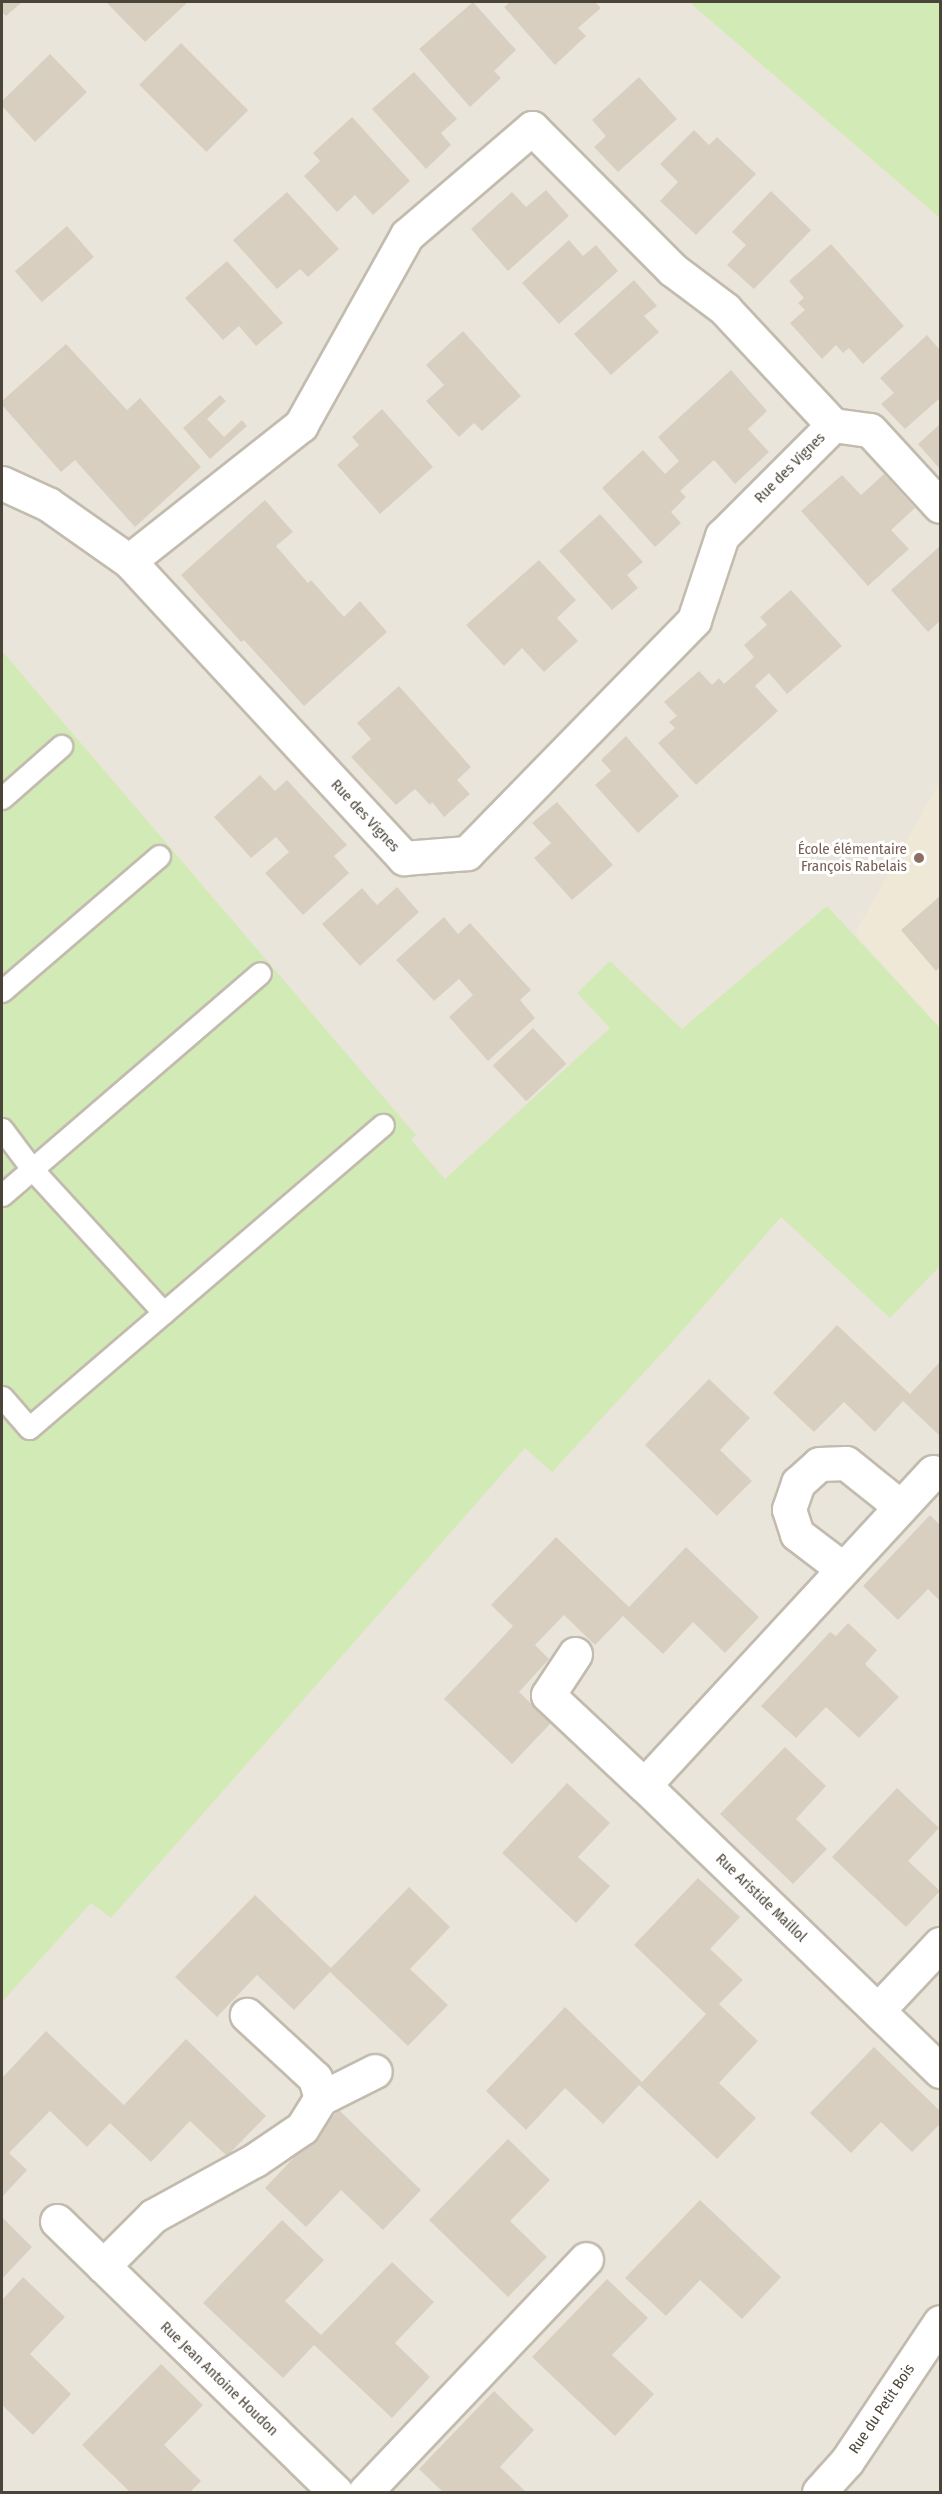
<!DOCTYPE html>
<html>
<head>
<meta charset="utf-8">
<style>
  body { margin:0 }
  #map { position:relative; width:942px; height:2494px; overflow:hidden; background:#f6f3ec; font-family:"Fira Sans Condensed",sans-serif }
  div>[style] { position:absolute }
  [style*='--x'] { left:calc(var(--x)*1px); top:calc(var(--y)*1px); width:calc(var(--w)*1px); rotate:calc(var(--a)*1deg) }
  .residential>* { inset:0; background:#eae5da; transform-origin:0 0 }
  .education>* { inset:0; background:#efe8d6 }
  .green>* { inset:0; background:#d2eab5 }
  .building>* { inset:0; background:#d8cfc1; transform-origin:0 0 }
  .roads { filter:drop-shadow(2px 0 #c2bbae) drop-shadow(-2px 0 #c2bbae) drop-shadow(0 2px #c2bbae) drop-shadow(0 -2px #c2bbae) }
  .service>* { height:21px; margin:-10.5px; padding:0 10.5px; transform-origin:10.5px; border-radius:10.5px; background:#fff }
  .minor>* { height:33px; margin:-16.5px; padding:0 16.5px; transform-origin:16.5px; border-radius:16.5px; background:#fff }
  .dots>* { width:16px; height:16px; translate:-50% -50%; box-sizing:border-box; border:3px solid #fff; border-radius:50% }
  span { translate:-50% -50%; white-space:nowrap; text-align:center; line-height:1.15; -webkit-text-stroke:6px #fff; paint-order:stroke }
  .street-label { font-size:15px; color:#4b4439 }
  .education-label { font-size:15px; color:#785e54 }
  .right { translate:-100% -50%; text-align:right }
  .frame { position:absolute; inset:0; border:3px solid #4b4439; pointer-events:none }
</style>
</head>
<body>
<div id="map">
  <div class="residential">
    <i style="left:2px;top:2px;width:938px;height:2490px"></i>
  </div>
  <div class="education">
    <i style="clip-path:polygon(940px 781px,940px 1028px,855px 934px)"></i>
  </div>
  <div class="green">
    <i style="clip-path:polygon(689px 2px,940px 2px,940px 218px)"></i>
    <i style="clip-path:polygon(2px 651px,416px 1135px,411px 1140px,445px 1179px,610px 1028px,577px 993px,610px 961px,682px 1029px,827px 906px,940px 1028px,940px 1266px,890px 1318px,781px 1217px,674px 1340px,552px 1472px,525px 1448px,111px 1918px,91px 1903px,2px 2002px)"></i>
  </div>
  <div class="building">
    <i style="clip-path:polygon(2px 2px,22px 2px,6px 16px,2px 12px)"></i>
    <i style="clip-path:polygon(106px 2px,188px 2px,145px 42px)"></i>
    <i style="clip-path:polygon(473px 2px,516px 50px,494px 71px,501px 78px,470px 107px,419px 49px)"></i>
    <i style="clip-path:polygon(510px 2px,595px 2px,601px 8px,578px 28px,586px 36px,555px 65px,504px 7px)"></i>
    <i style="left:181px;top:43px;width:95px;height:59px;rotate:45deg"></i>
    <i style="clip-path:polygon(50px 54px,87px 92px,35px 142px,2px 106px,2px 101px)"></i>
    <i style="clip-path:polygon(414px 72px,457px 119px,441px 133px,451px 145px,426px 169px,372px 109px)"></i>
    <i style="clip-path:polygon(639px 77px,677px 119px,618px 172px,594px 147px,606px 136px,592px 120px)"></i>
    <i style="clip-path:polygon(352px 117px,410px 181px,373px 215px,355px 195px,337px 212px,304px 176px,320px 161px,313px 153px)"></i>
    <i style="clip-path:polygon(694px 130px,709px 145px,717px 137px,756px 174px,696px 235px,660px 201px,678px 182px,660px 164px)"></i>
    <i style="clip-path:polygon(546px 190px,569px 216px,508px 271px,471px 229px,512px 192px,526px 207px)"></i>
    <i style="clip-path:polygon(771px 191px,811px 230px,754px 289px,727px 265px,746px 245px,732px 232px)"></i>
    <i style="clip-path:polygon(287px 192px,339px 249px,308px 277px,300px 269px,277px 289px,233px 240px)"></i>
    <i style="left:67px;top:226px;width:41px;height:69px;rotate:49deg"></i>
    <i style="clip-path:polygon(569px 240px,583px 256px,596px 245px,618px 271px,559px 324px,522px 283px)"></i>
    <i style="clip-path:polygon(831px 244px,904px 326px,863px 364px,849px 348px,843px 353px,836px 345px,822px 359px,790px 323px,805px 310px,798px 303px,804px 298px,789px 281px)"></i>
    <i style="clip-path:polygon(227px 261px,283px 323px,256px 346px,239px 326px,223px 340px,185px 298px)"></i>
    <i style="clip-path:polygon(634px 280px,657px 306px,644px 316px,659px 332px,611px 375px,574px 334px)"></i>
    <i style="clip-path:polygon(463px 331px,521px 396px,482px 431px,474px 423px,459px 437px,426px 401px,444px 385px,426px 365px)"></i>
    <i style="clip-path:polygon(927px 335px,940px 350px,940px 398px,905px 429px,881px 404px,894px 393px,880px 378px)"></i>
    <i style="clip-path:polygon(66px 344px,127px 410px,140px 398px,201px 467px,135px 527px,75px 460px,61px 472px,2px 405px,2px 401px)"></i>
    <i style="clip-path:polygon(731px 370px,767px 411px,748px 429px,769px 452px,735px 484px,714px 460px,680px 491px,686px 497px,671px 512px,681px 523px,655px 547px,602px 488px,643px 450px,665px 474px,679px 461px,658px 437px)"></i>
    <i style="clip-path:polygon(220px 395px,226px 401px,207px 419px,224px 437px,242px 420px,247px 426px,210px 459px,183px 428px)"></i>
    <i style="clip-path:polygon(382px 409px,433px 467px,380px 514px,337px 465px,359px 445px,352px 437px)"></i>
    <i style="clip-path:polygon(940px 424px,940px 469px,918px 444px)"></i>
    <i style="clip-path:polygon(884px 474px,915px 508px,891px 530px,909px 549px,868px 586px,801px 511px,842px 475px,861px 495px)"></i>
    <i style="clip-path:polygon(265px 500px,293px 532px,276px 546px,308px 583px,311px 580px,344px 617px,360px 601px,387px 632px,304px 706px,244px 640px,241px 642px,181px 575px)"></i>
    <i style="clip-path:polygon(600px 514px,643px 562px,627px 575px,638px 588px,612px 610px,559px 551px)"></i>
    <i style="clip-path:polygon(940px 546px,940px 621px,928px 632px,891px 590px)"></i>
    <i style="clip-path:polygon(539px 560px,576px 600px,557px 618px,578px 641px,544px 672px,522px 648px,504px 666px,466px 625px)"></i>
    <i style="clip-path:polygon(791px 590px,842px 646px,787px 694px,769px 673px,755px 686px,778px 711px,696px 785px,658px 743px,675px 728px,669px 722px,677px 716px,664px 702px,699px 671px,712px 685px,719px 678px,724px 684px,754px 657px,744px 645px,767px 625px,760px 617px)"></i>
    <i style="clip-path:polygon(399px 686px,471px 767px,457px 780px,470px 794px,444px 817px,432px 802px,430px 805px,415px 789px,396px 805px,351px 757px,371px 739px,357px 723px)"></i>
    <i style="clip-path:polygon(626px 736px,679px 796px,638px 833px,595px 785px,611px 771px,601px 760px)"></i>
    <i style="clip-path:polygon(260px 775px,275px 791px,287px 780px,347px 845px,334px 856px,349px 873px,303px 915px,265px 873px,289px 852px,276px 837px,251px 858px,214px 817px)"></i>
    <i style="clip-path:polygon(557px 802px,613px 865px,572px 900px,534px 858px,551px 843px,532px 823px)"></i>
    <i style="clip-path:polygon(397px 887px,419px 912px,360px 966px,322px 924px,362px 888px,377px 905px)"></i>
    <i style="clip-path:polygon(940px 896px,940px 967px,936px 971px,901px 930px)"></i>
    <i style="clip-path:polygon(444px 917px,458px 934px,470px 923px,531px 990px,520px 1000px,535px 1018px,488px 1061px,449px 1017px,473px 995px,459px 979px,434px 1001px,396px 960px)"></i>
    <i style="left:533px;top:1028px;width:49px;height:55px;rotate:47deg"></i>
    <i style="clip-path:polygon(837px 1325px,910px 1394px,940px 1362px,940px 1436px,903px 1401px,875px 1432px,844px 1402px,814px 1432px,773px 1393px)"></i>
    <i style="clip-path:polygon(709px 1379px,750px 1418px,720px 1450px,752px 1481px,717px 1516px,645px 1445px)"></i>
    <i style="clip-path:polygon(930px 1515px,940px 1525px,940px 1601px,928px 1589px,898px 1620px,863px 1586px)"></i>
    <i style="clip-path:polygon(556px 1537px,629px 1607px,686px 1547px,759px 1617px,725px 1653px,693px 1622px,663px 1654px,623px 1616px,595px 1645px,564px 1615px,535px 1645px,549px 1659px,519px 1692px,551px 1723px,512px 1764px,444px 1699px,513px 1626px,491px 1605px)"></i>
    <i style="clip-path:polygon(848px 1623px,877px 1650px,865px 1664px,899px 1697px,859px 1738px,826px 1707px,796px 1738px,761px 1706px,830px 1632px,836px 1636px)"></i>
    <i style="clip-path:polygon(785px 1747px,826px 1786px,796px 1819px,827px 1849px,793px 1884px,720px 1814px)"></i>
    <i style="clip-path:polygon(567px 1783px,610px 1823px,578px 1857px,610px 1886px,576px 1923px,502px 1853px)"></i>
    <i style="clip-path:polygon(897px 1788px,939px 1828px,908px 1861px,940px 1891px,906px 1927px,832px 1857px)"></i>
    <i style="clip-path:polygon(698px 1878px,740px 1917px,710px 1949px,743px 1980px,719px 2004px,758px 2041px,719px 2083px,756px 2118px,717px 2159px,639px 2085px,603px 2124px,565px 2088px,526px 2130px,486px 2091px,565px 2007px,642px 2082px,706px 2014px,634px 1945px)"></i>
    <i style="clip-path:polygon(409px 1887px,450px 1927px,410px 1969px,448px 2005px,408px 2046px,330px 1972px,294px 2010px,257px 1975px,217px 2017px,175px 1977px,255px 1895px,331px 1968px)"></i>
    <i style="clip-path:polygon(46px 2031px,124px 2105px,186px 2039px,266px 2116px,227px 2156px,190px 2121px,151px 2162px,110px 2123px,87px 2147px,50px 2111px,9px 2153px,27px 2170px,2px 2197px,2px 2078px)"></i>
    <i style="clip-path:polygon(874px 2047px,940px 2111px,940px 2124px,912px 2152px,881px 2122px,851px 2153px,810px 2113px)"></i>
    <i style="clip-path:polygon(339px 2110px,421px 2190px,383px 2230px,341px 2190px,306px 2227px,265px 2188px)"></i>
    <i style="clip-path:polygon(508px 2139px,550px 2180px,510px 2221px,547px 2257px,508px 2297px,429px 2220px)"></i>
    <i style="clip-path:polygon(700px 2200px,781px 2277px,742px 2319px,700px 2280px,666px 2316px,625px 2278px)"></i>
    <i style="clip-path:polygon(2px 2217px,32px 2247px,2px 2279px)"></i>
    <i style="clip-path:polygon(282px 2220px,324px 2260px,285px 2301px,321px 2335px,392px 2262px,434px 2302px,395px 2343px,430px 2377px,392px 2418px,314px 2345px,283px 2378px,203px 2303px)"></i>
    <i style="clip-path:polygon(23px 2277px,65px 2317px,30px 2354px,71px 2394px,33px 2435px,2px 2405px,2px 2300px)"></i>
    <i style="clip-path:polygon(607px 2279px,648px 2318px,612px 2355px,654px 2394px,615px 2436px,532px 2357px)"></i>
    <i style="clip-path:polygon(161px 2364px,203px 2405px,164px 2445px,201px 2481px,190px 2492px,130px 2492px,82px 2445px)"></i>
    <i style="clip-path:polygon(494px 2391px,534px 2430px,500px 2467px,526px 2492px,443px 2492px,419px 2469px)"></i>
  </div>
  <div class="roads">
    <div class="service">
      <i style="--x:2;--y:798;--w:79;--a:-41.4"></i>
      <i style="--x:2;--y:991;--w:207;--a:-40.7"></i>
      <i style="--x:2;--y:1129;--w:50;--a:53.1"></i>
      <i style="--x:32;--y:1169;--w:195;--a:47.5"></i>
      <i style="--x:2;--y:1195;--w:340;--a:-40.7"></i>
      <i style="--x:2;--y:1397;--w:41;--a:48.9"></i>
      <i style="--x:29;--y:1428;--w:466;--a:-40.6"></i>
    </div>
    <div class="minor">
      <i style="--x:833;--y:425;--w:37;--a:8"></i>
      <i style="--x:870;--y:430;--w:103;--a:47.4"></i>
      <i style="--x:2;--y:483;--w:51;--a:24.5"></i>
      <i style="--x:48;--y:504;--w:99;--a:35.1"></i>
      <i style="--x:129;--y:561;--w:405;--a:47.2"></i>
      <i style="--x:404;--y:858;--w:63;--a:-4.5"></i>
      <i style="--x:467;--y:853;--w:325;--a:-45.7"></i>
      <i style="--x:694;--y:620;--w:89;--a:-71.6"></i>
      <i style="--x:722;--y:536;--w:157;--a:-45"></i>
      <i style="--x:833;--y:425;--w:158;--a:-133"></i>
      <i style="--x:725;--y:309;--w:65;--a:-143.1"></i>
      <i style="--x:673;--y:270;--w:200;--a:-134.8"></i>
      <i style="--x:532;--y:128;--w:165;--a:139.4"></i>
      <i style="--x:407;--y:235;--w:218;--a:119.2"></i>
      <i style="--x:301;--y:425;--w:219;--a:141.7"></i>
      <i style="--x:933;--y:1472;--w:426;--a:132.7"></i>
      <i style="--x:644;--y:1785;--w:412;--a:44"></i>
      <i style="--x:843;--y:1569;--w:58;--a:-142.7"></i>
      <i style="--x:797;--y:1534;--w:26;--a:-108"></i>
      <i style="--x:789;--y:1509;--w:28;--a:-71"></i>
      <i style="--x:798;--y:1483;--w:28;--a:-42"></i>
      <i style="--x:819;--y:1464;--w:27;--a:-2"></i>
      <i style="--x:846;--y:1463;--w:70;--a:38.7"></i>
      <i style="--x:575;--y:1654;--w:49;--a:123.4"></i>
      <i style="--x:548;--y:1695;--w:132;--a:43.2"></i>
      <i style="--x:878;--y:2010;--w:91;--a:-46.8"></i>
      <i style="--x:321;--y:2098;--w:60;--a:-26.6"></i>
      <i style="--x:57;--y:2221;--w:389;--a:44.2"></i>
      <i style="--x:103;--y:2266;--w:71;--a:-45"></i>
      <i style="--x:153;--y:2216;--w:116;--a:-28.8"></i>
      <i style="--x:255;--y:2160;--w:57;--a:-34.2"></i>
      <i style="--x:302;--y:2128;--w:36;--a:-58"></i>
      <i style="--x:321;--y:2098;--w:21;--a:-107"></i>
      <i style="--x:315;--y:2078;--w:93;--a:-137.2"></i>
      <i style="--x:365;--y:2492;--w:321;--a:-46.5"></i>
      <i style="--x:819;--y:2492;--w:42;--a:-47.9"></i>
      <i style="--x:847;--y:2461;--w:167;--a:-56.2"></i>
    </div>
  </div>
  <div class="dots">
    <i style="left:919px;top:858px;background:#8d6e63"></i>
  </div>
  <div class="street-label">
    <span style="left:790px;top:468px;rotate:-45deg">Rue des Vignes</span>
    <span style="left:365px;top:816px;rotate:47deg">Rue des Vignes</span>
    <span style="left:761px;top:1898px;rotate:44deg">Rue Aristide Maillol</span>
    <span style="left:219px;top:2379px;rotate:44deg">Rue Jean Antoine Houdon</span>
    <span style="left:882px;top:2409px;rotate:-56deg">Rue du Petit Bois</span>
  </div>
  <div class="education-label">
    <span class="right" style="left:907px;top:858px">École élémentaire<br>François Rabelais</span>
  </div>
  <div class="frame"></div>
</div>
</body>
</html>
